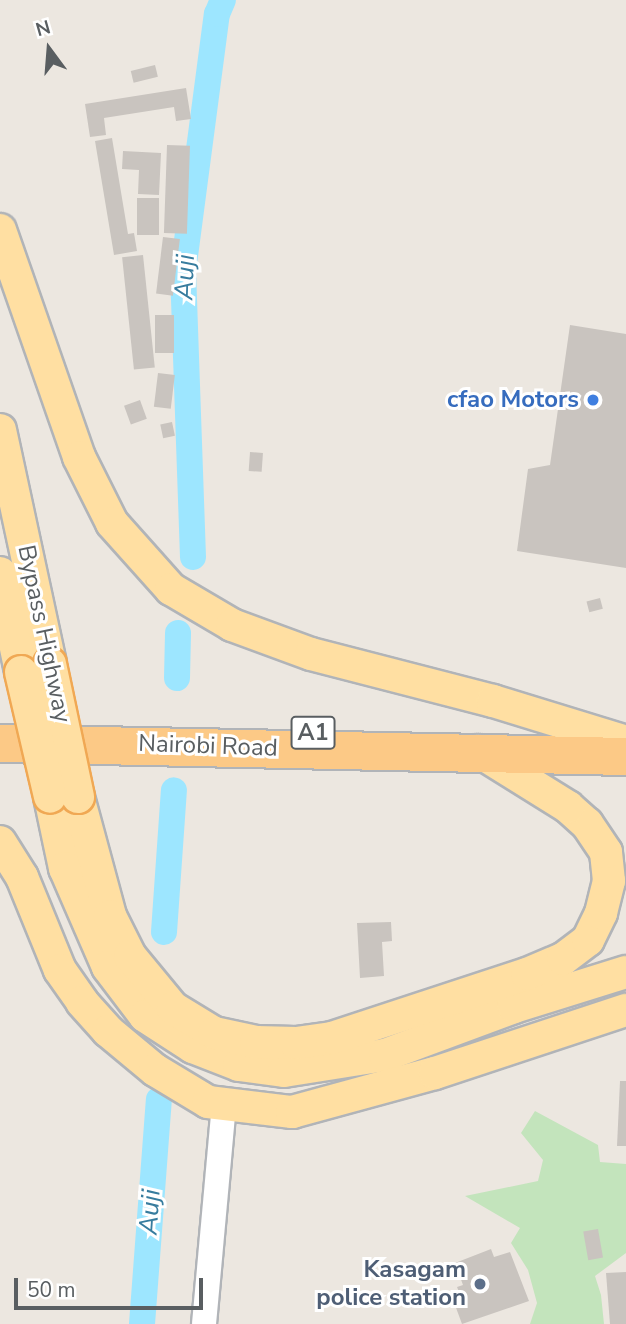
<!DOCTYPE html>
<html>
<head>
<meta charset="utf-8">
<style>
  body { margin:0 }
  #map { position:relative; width:626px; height:1324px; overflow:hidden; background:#ece7e0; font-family:"Nunito Sans",sans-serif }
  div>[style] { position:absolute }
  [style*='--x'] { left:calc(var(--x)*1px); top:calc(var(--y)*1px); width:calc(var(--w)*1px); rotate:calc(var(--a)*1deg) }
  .green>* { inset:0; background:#c3e4bc }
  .canal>* { height:26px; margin:-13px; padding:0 13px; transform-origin:13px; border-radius:13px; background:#9de6ff }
  .building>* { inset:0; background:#c9c4bf; transform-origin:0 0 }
  .roads { filter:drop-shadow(2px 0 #b1b4b8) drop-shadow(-2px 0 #b1b4b8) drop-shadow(0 2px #b1b4b8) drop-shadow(0 -2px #b1b4b8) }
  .minor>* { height:24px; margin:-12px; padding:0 12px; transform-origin:12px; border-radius:12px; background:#fff }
  .major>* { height:32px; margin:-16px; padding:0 16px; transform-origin:16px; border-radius:16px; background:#ffdfa2 }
  .highway>* { height:37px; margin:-18.5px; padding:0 18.5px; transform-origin:18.5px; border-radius:18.5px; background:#fcc986 }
  .bridges { filter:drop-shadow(2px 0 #f0a854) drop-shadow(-2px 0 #f0a854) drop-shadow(0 2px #f0a854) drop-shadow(0 -2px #f0a854) }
  .major-bridge>* { height:32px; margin:-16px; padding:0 16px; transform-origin:16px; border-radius:16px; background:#ffdfa2 }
  .dots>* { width:19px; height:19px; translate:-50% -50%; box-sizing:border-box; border:4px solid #fff; border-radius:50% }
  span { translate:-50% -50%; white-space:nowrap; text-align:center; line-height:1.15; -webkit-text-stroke:6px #fff; paint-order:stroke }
  .shield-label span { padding:2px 5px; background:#fff; border:2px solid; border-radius:5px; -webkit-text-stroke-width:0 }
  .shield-label { font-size:23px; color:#595e61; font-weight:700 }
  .shop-label { font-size:24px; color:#366cbe; font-weight:700 }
  .right { translate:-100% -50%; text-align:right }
  .street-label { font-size:24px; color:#595e61 }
  .service-label { font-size:24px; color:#4e5e75; font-weight:700 }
  .water-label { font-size:26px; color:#377c9e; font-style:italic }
  .north { position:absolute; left:14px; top:14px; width:70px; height:70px; -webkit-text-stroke:5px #fff; paint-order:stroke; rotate:344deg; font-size:19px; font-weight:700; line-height:28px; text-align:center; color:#595e61 }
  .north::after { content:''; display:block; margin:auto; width:24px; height:32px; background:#595e61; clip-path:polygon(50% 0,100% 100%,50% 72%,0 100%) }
  .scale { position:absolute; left:14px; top:1278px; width:189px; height:32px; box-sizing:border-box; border:4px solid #595e61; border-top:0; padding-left:9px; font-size:21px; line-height:24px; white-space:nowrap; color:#595e61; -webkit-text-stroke:5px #fff; paint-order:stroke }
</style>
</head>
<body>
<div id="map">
  <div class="green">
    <i style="clip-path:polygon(535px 1111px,598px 1145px,600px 1162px,626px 1164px,626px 1253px,595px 1276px,601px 1295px,604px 1324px,530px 1324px,537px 1303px,528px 1270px,511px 1243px,520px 1228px,465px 1196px,538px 1181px,543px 1160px,521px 1133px)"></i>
  </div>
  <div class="canal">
    <i style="--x:193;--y:557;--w:286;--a:-92"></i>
    <i style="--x:183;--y:271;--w:259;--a:-82.5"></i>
    <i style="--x:217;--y:14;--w:15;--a:-67"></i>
    <i style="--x:177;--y:678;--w:45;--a:-88.7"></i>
    <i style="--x:164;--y:932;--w:142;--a:-86"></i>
    <i style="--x:142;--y:1324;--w:225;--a:-85.7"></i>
  </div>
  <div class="building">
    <i style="left:155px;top:65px;width:12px;height:25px;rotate:76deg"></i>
    <i style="clip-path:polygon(186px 88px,191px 119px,176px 121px,174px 107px,104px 118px,106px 135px,90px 137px,85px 104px)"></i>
    <i style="clip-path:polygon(112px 138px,128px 234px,134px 233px,137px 251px,114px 255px,95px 141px)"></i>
    <i style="left:167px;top:145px;width:23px;height:88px;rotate:2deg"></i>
    <i style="clip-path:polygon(123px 151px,161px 153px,159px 195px,138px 194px,139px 170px,122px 169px)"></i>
    <i style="left:137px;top:198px;width:22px;height:37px"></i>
    <i style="left:163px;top:237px;width:17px;height:57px;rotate:7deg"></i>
    <i style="left:143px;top:255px;width:113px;height:21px;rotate:84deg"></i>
    <i style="left:155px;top:315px;width:19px;height:38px"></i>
    <i style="clip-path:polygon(570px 325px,626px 334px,626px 568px,517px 551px,528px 469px,550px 465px)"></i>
    <i style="left:158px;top:373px;width:17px;height:34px;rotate:7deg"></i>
    <i style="left:140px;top:400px;width:20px;height:17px;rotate:70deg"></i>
    <i style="left:172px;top:422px;width:14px;height:12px;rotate:78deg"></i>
    <i style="left:250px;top:452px;width:13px;height:19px;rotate:4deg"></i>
    <i style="left:600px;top:598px;width:11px;height:14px;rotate:75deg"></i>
    <i style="clip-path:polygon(391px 922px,392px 941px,382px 942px,384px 976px,360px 978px,357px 923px)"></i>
    <i style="clip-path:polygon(620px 1081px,626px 1081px,626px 1146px,617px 1146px)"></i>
    <i style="left:598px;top:1229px;width:29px;height:15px;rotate:80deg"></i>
    <i style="clip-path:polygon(491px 1249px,494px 1257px,510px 1252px,529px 1301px,462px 1324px,455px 1305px,463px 1302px,457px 1287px,463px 1285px,455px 1263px)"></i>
    <i style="clip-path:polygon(626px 1272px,626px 1324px,610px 1324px,606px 1273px)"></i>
  </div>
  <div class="roads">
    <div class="minor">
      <i style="--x:204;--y:1324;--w:221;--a:-84.8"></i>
    </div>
    <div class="major">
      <i style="--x:0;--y:230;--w:240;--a:70.8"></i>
      <i style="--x:79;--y:457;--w:74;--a:63.4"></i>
      <i style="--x:112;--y:523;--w:89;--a:48.2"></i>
      <i style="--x:171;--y:589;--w:71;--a:30.5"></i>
      <i style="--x:232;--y:625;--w:84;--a:20.2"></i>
      <i style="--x:311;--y:654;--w:188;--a:14.5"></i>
      <i style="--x:493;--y:701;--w:133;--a:17.1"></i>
      <i style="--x:0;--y:430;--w:239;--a:77.9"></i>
      <i style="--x:0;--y:573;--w:101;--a:78"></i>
      <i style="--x:50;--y:797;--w:73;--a:78.1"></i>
      <i style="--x:65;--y:868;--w:108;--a:66.5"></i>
      <i style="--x:108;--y:967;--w:61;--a:52.9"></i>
      <i style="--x:145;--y:1016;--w:57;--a:32.9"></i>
      <i style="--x:193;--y:1047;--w:49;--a:21.4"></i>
      <i style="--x:239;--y:1065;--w:45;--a:7.6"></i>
      <i style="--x:284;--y:1071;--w:102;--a:-9"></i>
      <i style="--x:385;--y:1055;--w:138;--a:-20.4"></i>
      <i style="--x:514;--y:1007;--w:117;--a:-17.4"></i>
      <i style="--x:78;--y:797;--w:123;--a:74.9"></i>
      <i style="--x:110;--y:916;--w:45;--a:63.4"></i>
      <i style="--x:130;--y:956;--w:67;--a:50.4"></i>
      <i style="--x:173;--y:1008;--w:48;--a:31.4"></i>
      <i style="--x:214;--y:1033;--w:43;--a:12.1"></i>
      <i style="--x:256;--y:1042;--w:40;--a:1.4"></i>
      <i style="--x:296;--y:1043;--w:36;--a:-8"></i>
      <i style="--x:332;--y:1038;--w:205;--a:-18.2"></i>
      <i style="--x:527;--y:974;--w:39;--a:-23"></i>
      <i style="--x:563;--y:959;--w:31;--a:-37"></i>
      <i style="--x:588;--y:940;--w:30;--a:-64"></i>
      <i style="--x:601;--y:913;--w:33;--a:-76"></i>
      <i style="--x:609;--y:881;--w:29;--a:-96"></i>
      <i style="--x:606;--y:852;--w:34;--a:-124"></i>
      <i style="--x:587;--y:824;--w:25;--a:-138"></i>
      <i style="--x:568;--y:807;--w:106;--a:-148.1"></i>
      <i style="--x:0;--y:842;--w:41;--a:57.8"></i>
      <i style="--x:22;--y:877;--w:100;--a:67.8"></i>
      <i style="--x:60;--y:970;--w:39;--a:55"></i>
      <i style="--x:82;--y:1002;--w:39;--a:48"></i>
      <i style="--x:108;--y:1031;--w:61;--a:39.7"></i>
      <i style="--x:155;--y:1070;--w:62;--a:31.1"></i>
      <i style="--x:208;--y:1102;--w:85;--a:6.8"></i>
      <i style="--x:292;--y:1112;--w:148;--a:-15.3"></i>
      <i style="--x:435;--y:1073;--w:201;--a:-18.3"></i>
    </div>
    <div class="highway">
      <i style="--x:0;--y:743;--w:626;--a:1.19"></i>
    </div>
  </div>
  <div class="bridges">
    <div class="major-bridge">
      <i style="--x:50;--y:664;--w:136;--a:78.1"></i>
      <i style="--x:21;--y:672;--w:128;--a:76.9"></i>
    </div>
  </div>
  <div class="dots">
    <i style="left:593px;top:400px;background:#3f7fe0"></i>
    <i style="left:480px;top:1284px;background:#5c6f8a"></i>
  </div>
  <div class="shield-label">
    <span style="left:313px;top:733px">A1</span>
  </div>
  <div class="shop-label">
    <span class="right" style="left:579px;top:400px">cfao Motors</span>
  </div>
  <div class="street-label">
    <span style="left:44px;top:634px;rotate:78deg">Bypass Highway</span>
    <span style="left:208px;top:746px;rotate:2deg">Nairobi Road</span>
  </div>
  <div class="service-label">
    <span class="right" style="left:466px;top:1284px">Kasagam<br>police station</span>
  </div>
  <div class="water-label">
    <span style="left:185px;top:277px;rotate:-88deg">Auji</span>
    <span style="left:150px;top:1212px;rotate:-86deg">Auji</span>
  </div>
  <div class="north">N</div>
  <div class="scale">50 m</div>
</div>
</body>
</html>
